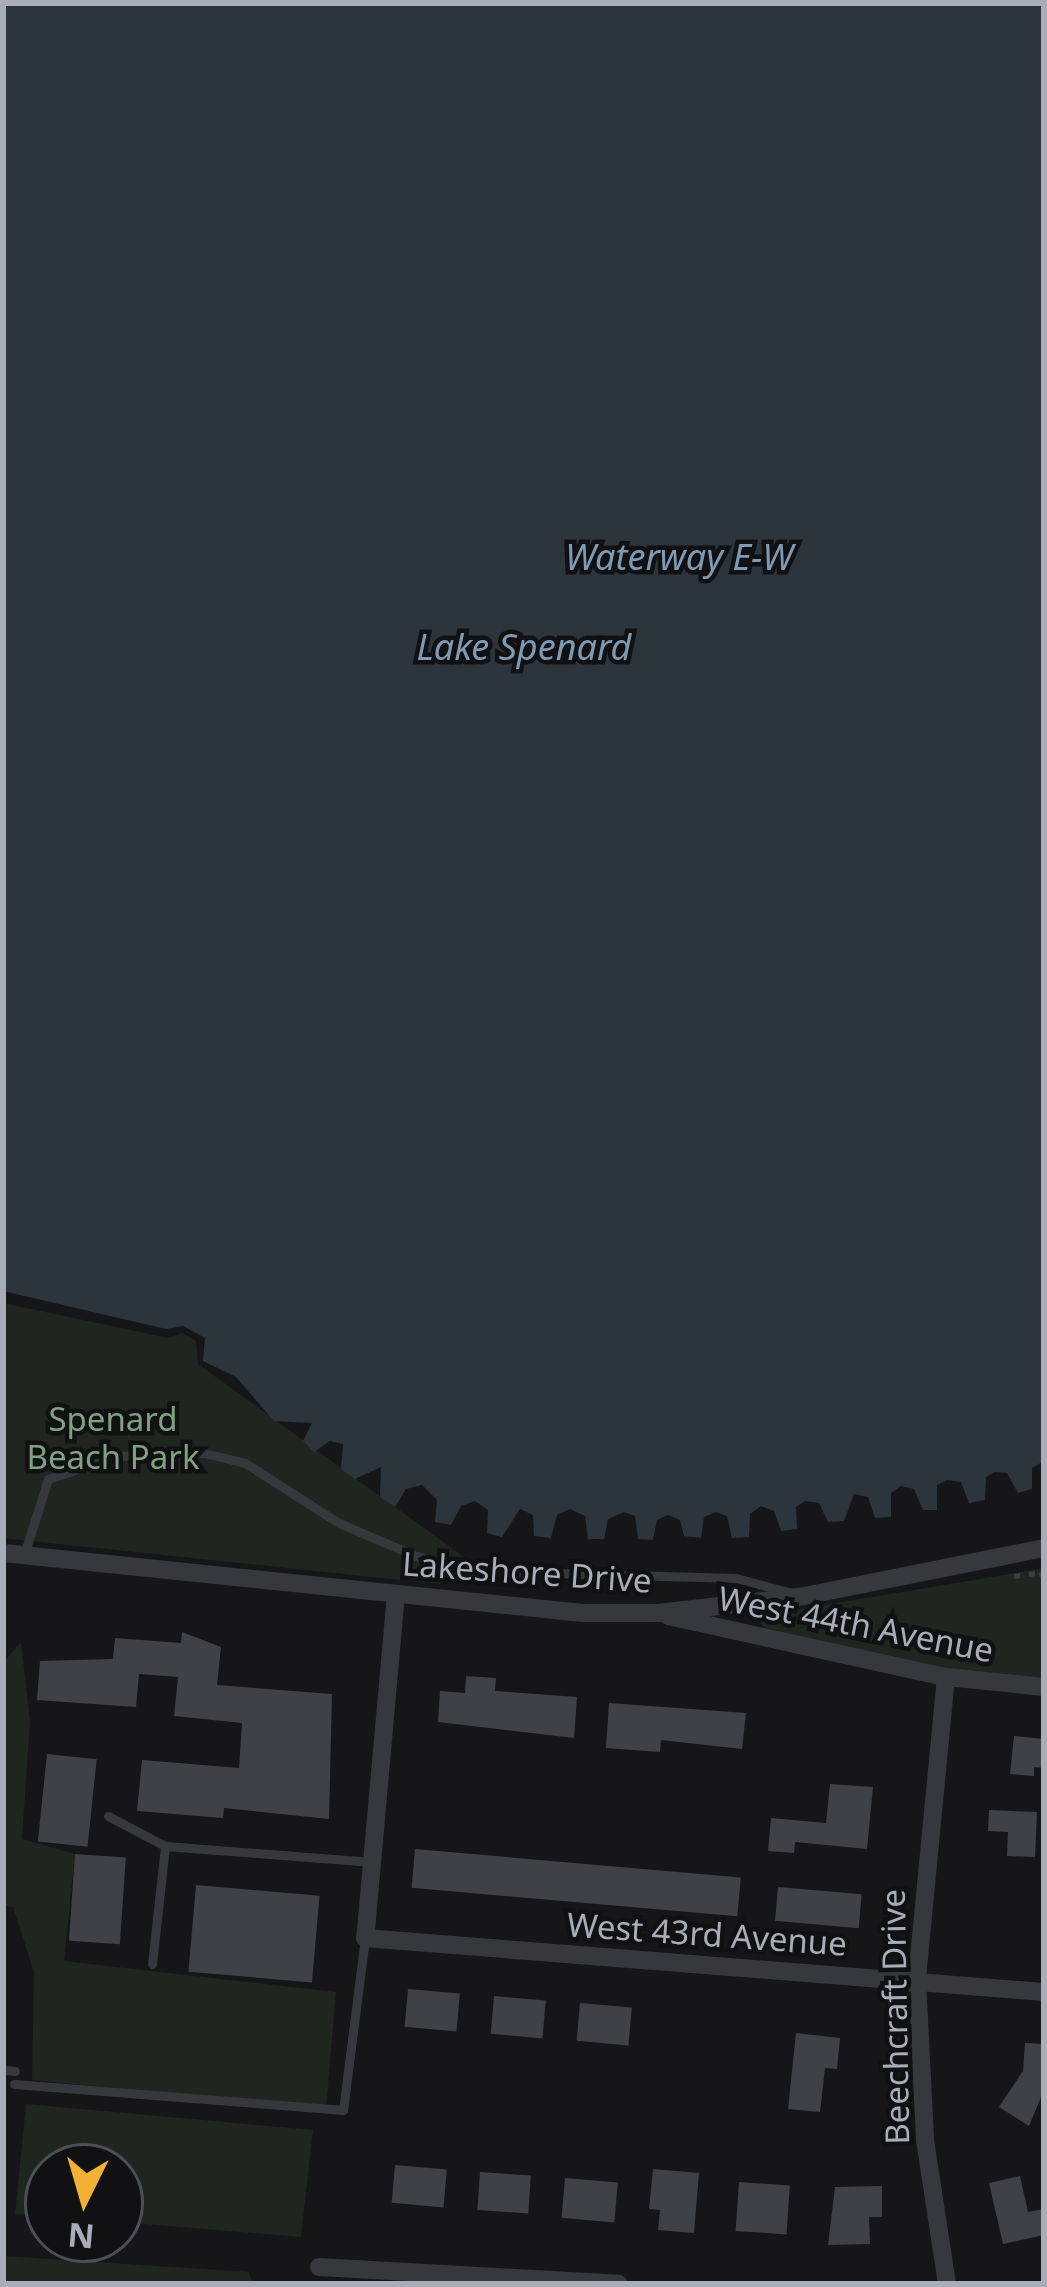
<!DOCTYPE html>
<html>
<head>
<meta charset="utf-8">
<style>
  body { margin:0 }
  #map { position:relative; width:1047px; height:2287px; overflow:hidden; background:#161618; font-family:"Noto Sans",sans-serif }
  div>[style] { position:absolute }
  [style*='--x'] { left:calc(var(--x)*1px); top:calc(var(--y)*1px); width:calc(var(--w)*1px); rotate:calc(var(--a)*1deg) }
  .green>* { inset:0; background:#1e261f }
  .water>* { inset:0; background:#2c353c }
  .building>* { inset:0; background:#404145; transform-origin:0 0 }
  .path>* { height:4.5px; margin-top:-2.25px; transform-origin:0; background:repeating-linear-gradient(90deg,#3d3f44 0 6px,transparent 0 15px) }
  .service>* { height:9px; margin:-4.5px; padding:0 4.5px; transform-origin:4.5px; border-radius:4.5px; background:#37383d }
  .minor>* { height:18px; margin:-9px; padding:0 9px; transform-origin:9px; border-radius:9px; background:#37383d }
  span { translate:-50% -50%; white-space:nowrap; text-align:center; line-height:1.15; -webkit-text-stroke:9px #111113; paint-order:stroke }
  .park-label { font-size:33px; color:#7fa381 }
  .street-label { font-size:33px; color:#a8adb8 }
  .water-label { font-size:36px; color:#7f9bb3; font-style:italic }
  .frame { position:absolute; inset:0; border:6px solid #a8adb8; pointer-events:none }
  .north { position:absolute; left:24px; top:2143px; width:120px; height:120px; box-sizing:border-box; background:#111113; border:3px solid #4d4f55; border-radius:50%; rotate:185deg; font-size:33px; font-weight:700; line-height:48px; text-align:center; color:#a8adb8 }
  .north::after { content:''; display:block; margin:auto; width:42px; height:54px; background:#f2b134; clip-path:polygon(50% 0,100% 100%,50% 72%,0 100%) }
</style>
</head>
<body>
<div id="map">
  <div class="green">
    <i style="clip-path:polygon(3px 1303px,168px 1338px,182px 1333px,196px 1341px,198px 1364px,464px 1557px,440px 1584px,3px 1538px)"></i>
    <i style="clip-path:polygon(1044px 1568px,1044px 1687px,946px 1677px,763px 1627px,759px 1616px)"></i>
    <i style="clip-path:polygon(21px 1642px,30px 1721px,22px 1839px,75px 1854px,64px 1961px,336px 1992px,326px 2109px,32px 2080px,34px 1972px,13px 1907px,3px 1905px,3px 1663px)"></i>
    <i style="clip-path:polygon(26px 2104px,313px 2130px,301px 2237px,120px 2222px,120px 2167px,48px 2167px,48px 2216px,15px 2214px)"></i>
    <i style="clip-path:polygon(3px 2256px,249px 2272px,253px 2284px,3px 2284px)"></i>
  </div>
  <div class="water">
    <i style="clip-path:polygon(3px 3px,1044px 3px,1044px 1461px,1032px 1468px,1032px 1489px,1018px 1493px,1007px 1473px,995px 1472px,986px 1477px,985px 1500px,969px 1503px,961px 1482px,947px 1480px,937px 1485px,937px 1510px,923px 1510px,914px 1489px,901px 1486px,891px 1493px,891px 1517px,875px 1518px,868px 1497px,854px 1494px,844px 1521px,828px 1522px,819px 1503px,805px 1501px,796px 1507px,797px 1529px,781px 1531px,774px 1511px,761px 1506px,750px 1514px,749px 1537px,732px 1538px,727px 1516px,716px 1512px,704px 1517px,701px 1538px,684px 1536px,680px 1520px,668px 1515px,657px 1520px,653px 1540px,638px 1539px,635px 1516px,624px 1512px,608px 1519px,604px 1539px,588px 1539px,585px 1516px,570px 1509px,557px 1515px,551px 1538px,534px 1536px,533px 1515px,520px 1509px,502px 1537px,487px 1533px,488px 1510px,475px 1501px,461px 1506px,451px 1525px,435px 1522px,437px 1500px,422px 1485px,406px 1489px,395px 1507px,380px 1497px,381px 1467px,355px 1479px,341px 1469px,343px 1444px,330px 1441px,314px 1452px,303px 1441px,312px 1423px,274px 1421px,236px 1377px,203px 1361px,205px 1338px,183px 1326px,166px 1329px,3px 1291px)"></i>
  </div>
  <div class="building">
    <i style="clip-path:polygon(182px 1632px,221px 1647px,217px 1685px,332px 1694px,329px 1819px,224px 1808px,223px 1818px,137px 1811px,142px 1760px,239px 1768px,242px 1723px,174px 1716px,178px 1677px,139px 1674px,136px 1707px,37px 1700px,40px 1661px,113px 1659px,115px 1638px,181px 1643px)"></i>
    <i style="clip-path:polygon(466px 1676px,496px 1678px,495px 1691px,577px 1697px,574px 1738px,438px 1722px,440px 1691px,465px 1693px)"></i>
    <i style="clip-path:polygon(609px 1703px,746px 1713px,742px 1749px,661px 1740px,660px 1752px,606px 1748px)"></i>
    <i style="clip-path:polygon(1014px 1736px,1044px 1739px,1044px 1768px,1034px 1767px,1034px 1776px,1010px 1774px)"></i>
    <i style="left:47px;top:1754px;width:50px;height:88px;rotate:6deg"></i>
    <i style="clip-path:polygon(830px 1784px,873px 1787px,867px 1849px,795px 1842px,794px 1853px,768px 1851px,771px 1818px,826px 1823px)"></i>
    <i style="clip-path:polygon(989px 1810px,1037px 1812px,1035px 1857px,1007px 1856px,1008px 1832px,988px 1831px)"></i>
    <i style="left:415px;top:1849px;width:327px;height:39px;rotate:5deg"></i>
    <i style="left:75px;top:1854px;width:51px;height:87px;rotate:4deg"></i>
    <i style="left:196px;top:1885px;width:124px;height:87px;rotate:5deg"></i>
    <i style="left:778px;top:1887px;width:84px;height:34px;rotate:5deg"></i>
    <i style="left:408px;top:1989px;width:52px;height:38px;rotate:5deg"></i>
    <i style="left:494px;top:1996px;width:52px;height:38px;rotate:5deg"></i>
    <i style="left:580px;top:2003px;width:52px;height:38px;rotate:5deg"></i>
    <i style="clip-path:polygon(796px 2033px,840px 2038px,837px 2069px,825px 2068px,820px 2112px,788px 2109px)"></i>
    <i style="clip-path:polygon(1025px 2043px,1044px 2044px,1044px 2090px,1029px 2126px,999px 2107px,1023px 2071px)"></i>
    <i style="left:395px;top:2165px;width:52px;height:38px;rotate:5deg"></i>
    <i style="clip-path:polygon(653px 2169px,699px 2173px,694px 2233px,658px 2230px,660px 2210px,649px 2209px)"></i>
    <i style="left:480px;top:2172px;width:51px;height:38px;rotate:4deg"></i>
    <i style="clip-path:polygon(1020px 2176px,1028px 2212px,1044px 2209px,1044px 2235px,1003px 2244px,989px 2183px)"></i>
    <i style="left:565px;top:2178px;width:53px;height:40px;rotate:5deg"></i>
    <i style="left:739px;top:2182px;width:51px;height:49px;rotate:4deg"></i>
    <i style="clip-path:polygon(882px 2186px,882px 2217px,869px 2217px,870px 2244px,828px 2245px,835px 2187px)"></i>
  </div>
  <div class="path">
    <i style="--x:1014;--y:1576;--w:27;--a:-8"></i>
    <i style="--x:1041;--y:1572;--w:9;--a:69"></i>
  </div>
  <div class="service">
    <i style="--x:24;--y:1555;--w:80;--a:-72.5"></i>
    <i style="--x:48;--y:1479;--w:74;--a:-18.2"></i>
    <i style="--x:118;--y:1456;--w:86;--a:-2"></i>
    <i style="--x:204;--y:1453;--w:42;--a:13.7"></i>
    <i style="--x:245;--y:1463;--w:112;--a:32.6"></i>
    <i style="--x:339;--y:1523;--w:84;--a:23.2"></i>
    <i style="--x:416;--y:1556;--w:67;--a:13"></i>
    <i style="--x:481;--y:1571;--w:255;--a:1.6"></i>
    <i style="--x:736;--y:1578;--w:54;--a:15.1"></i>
    <i style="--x:108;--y:1816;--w:64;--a:27.8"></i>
    <i style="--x:152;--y:1964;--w:119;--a:-83.7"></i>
    <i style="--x:165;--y:1846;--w:208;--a:4.4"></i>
    <i style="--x:3;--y:2070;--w:12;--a:5"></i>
    <i style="--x:14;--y:2084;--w:330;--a:4.5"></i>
    <i style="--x:343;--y:2110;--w:173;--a:-82.7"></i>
  </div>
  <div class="minor">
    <i style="--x:3;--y:1553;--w:583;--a:5.91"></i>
    <i style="--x:583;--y:1613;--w:75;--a:0"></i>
    <i style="--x:658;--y:1613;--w:147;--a:-6.6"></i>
    <i style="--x:804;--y:1596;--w:245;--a:-11.3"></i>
    <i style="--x:396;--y:1594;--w:345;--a:95.1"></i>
    <i style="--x:365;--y:1938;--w:681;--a:4.55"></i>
    <i style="--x:668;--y:1616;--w:285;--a:12.4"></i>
    <i style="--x:946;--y:1677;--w:99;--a:5.8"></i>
    <i style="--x:946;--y:1677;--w:304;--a:95.5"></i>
    <i style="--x:917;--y:1980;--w:160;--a:87.1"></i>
    <i style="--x:925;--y:2140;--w:146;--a:81.3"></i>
    <i style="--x:319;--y:2267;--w:300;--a:3.2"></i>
  </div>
  <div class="park-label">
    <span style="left:113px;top:1438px">Spenard<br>Beach Park</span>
  </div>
  <div class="street-label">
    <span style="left:527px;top:1572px;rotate:4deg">Lakeshore Drive</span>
    <span style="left:856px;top:1624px;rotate:11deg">West 44th Avenue</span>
    <span style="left:707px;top:1934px;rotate:4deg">West 43rd Avenue</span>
    <span style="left:895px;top:2017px;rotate:-91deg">Beechcraft Drive</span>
  </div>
  <div class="water-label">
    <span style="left:679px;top:557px">Waterway E-W</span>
    <span style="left:524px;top:647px">Lake Spenard</span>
  </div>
  <div class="frame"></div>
  <div class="north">N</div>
</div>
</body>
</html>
